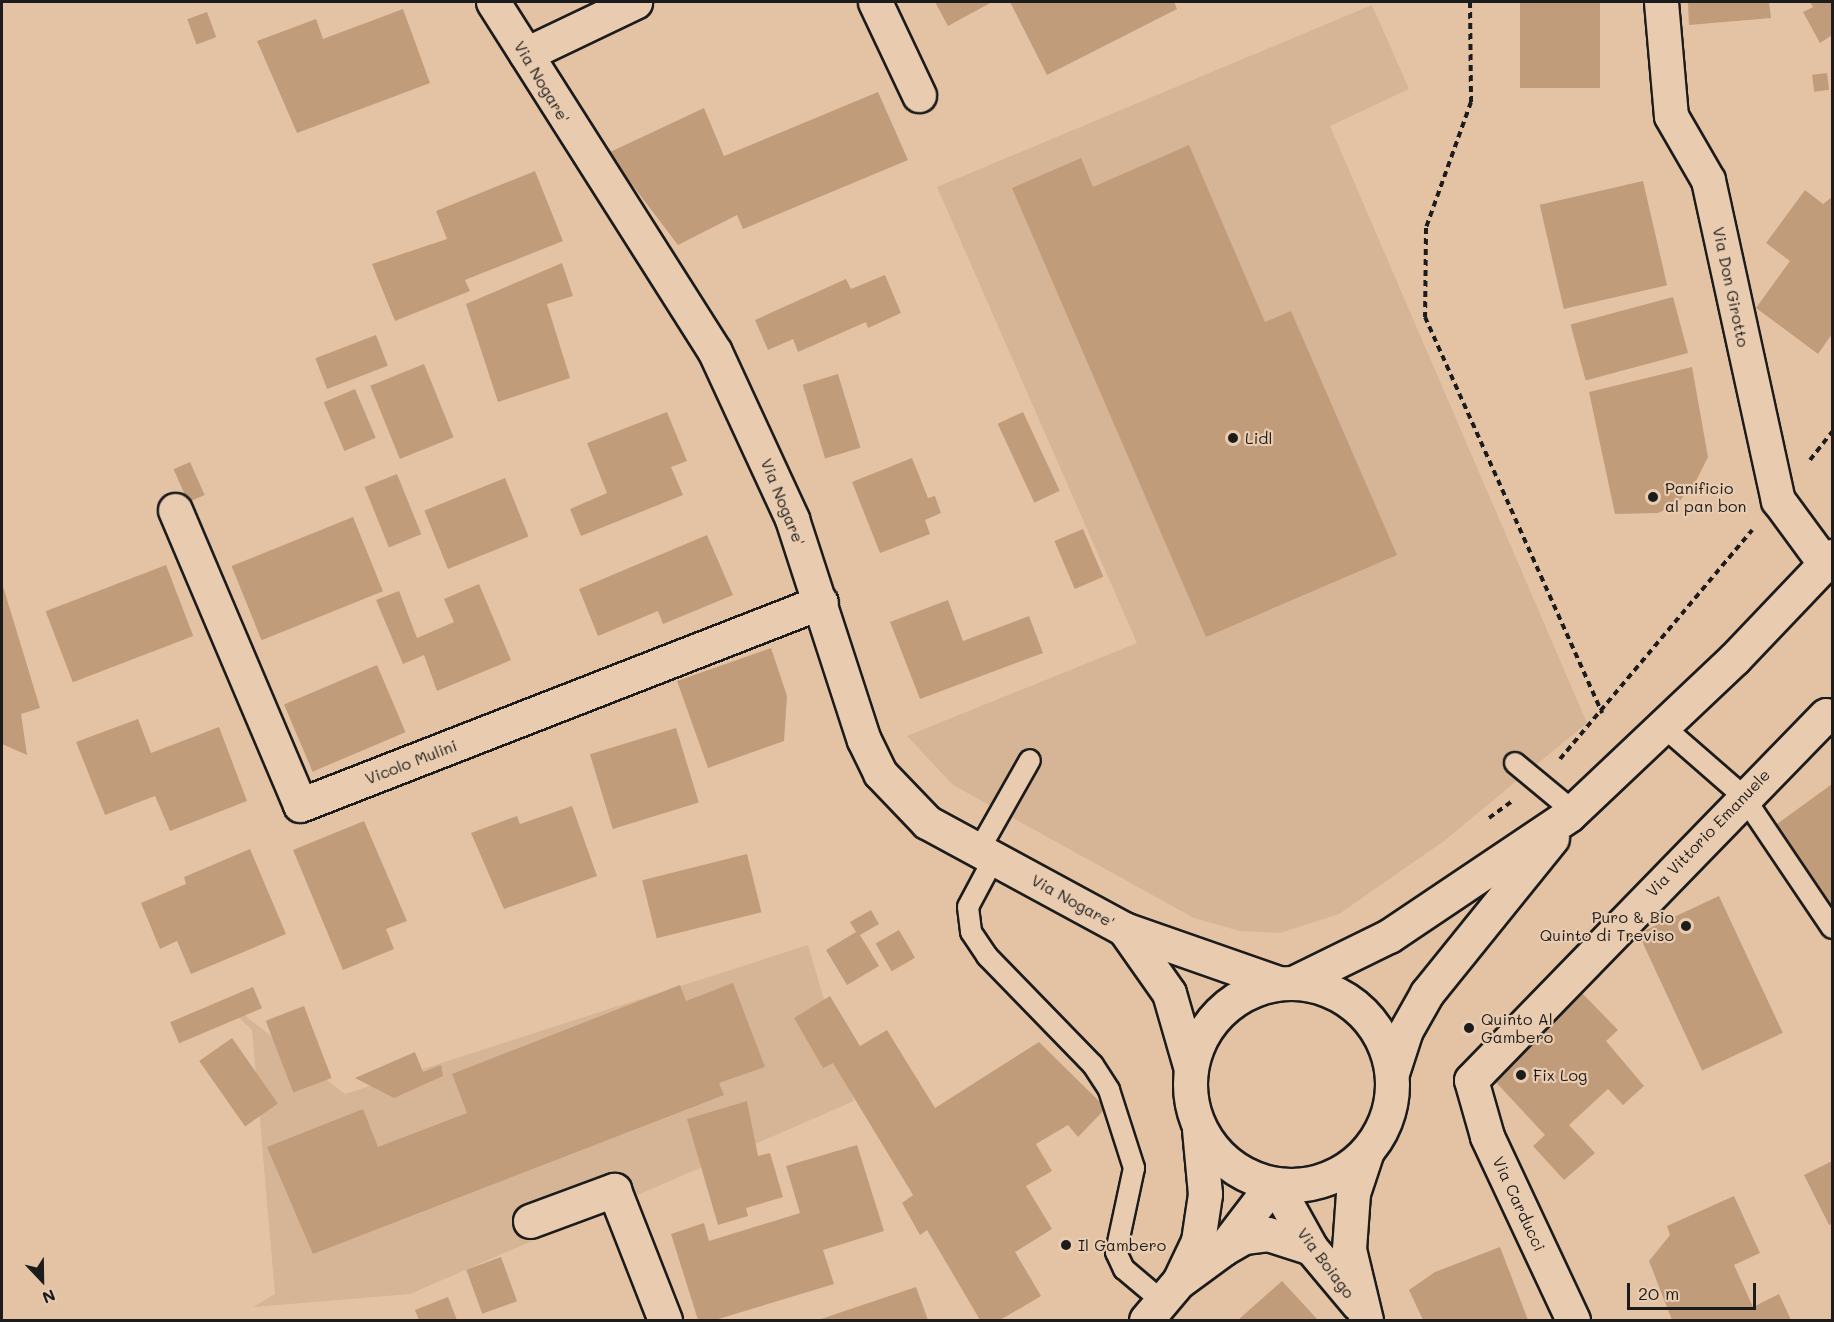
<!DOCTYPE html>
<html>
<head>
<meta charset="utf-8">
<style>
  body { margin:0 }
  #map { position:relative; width:1834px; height:1322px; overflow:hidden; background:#e4c3a4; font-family:Mali,sans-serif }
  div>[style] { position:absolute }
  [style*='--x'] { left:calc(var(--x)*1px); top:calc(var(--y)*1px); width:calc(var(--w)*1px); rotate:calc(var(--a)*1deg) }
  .built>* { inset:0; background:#d6b496 }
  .building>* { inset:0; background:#c19c7b; transform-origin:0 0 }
  .path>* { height:4px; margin-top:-2px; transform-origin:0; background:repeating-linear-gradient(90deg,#1c1c1c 0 6px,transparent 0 10.5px) }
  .roads { filter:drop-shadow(2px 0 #1c1c1c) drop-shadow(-2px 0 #1c1c1c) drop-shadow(0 2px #1c1c1c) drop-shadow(0 -2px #1c1c1c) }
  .lane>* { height:20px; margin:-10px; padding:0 10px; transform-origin:10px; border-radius:10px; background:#e9ccb0 }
  .street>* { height:33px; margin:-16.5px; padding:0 16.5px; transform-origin:16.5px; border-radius:16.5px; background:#e9ccb0 }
  .secondary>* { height:33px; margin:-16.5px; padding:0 16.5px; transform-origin:16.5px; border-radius:16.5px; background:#e9ccb0 }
  .primary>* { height:33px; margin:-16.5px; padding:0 16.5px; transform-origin:16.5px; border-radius:16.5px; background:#e9ccb0 }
  .primary>.ring { margin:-16.5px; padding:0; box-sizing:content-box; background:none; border:33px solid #e9ccb0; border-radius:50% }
  .dots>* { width:16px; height:16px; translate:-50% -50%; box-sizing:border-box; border:3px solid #e9ccb0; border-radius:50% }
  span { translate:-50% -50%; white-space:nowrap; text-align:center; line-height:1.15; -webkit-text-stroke:4.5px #e9ccb0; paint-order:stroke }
  .street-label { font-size:16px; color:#1c1c1c }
  .poi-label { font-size:16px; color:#1c1c1c }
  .left { translate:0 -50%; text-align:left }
  .right { translate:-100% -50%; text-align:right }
  .frame { position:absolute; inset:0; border:3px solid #1c1c1c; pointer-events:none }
  .north { position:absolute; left:12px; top:1250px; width:60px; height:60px; -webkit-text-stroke:4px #e9ccb0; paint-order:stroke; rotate:158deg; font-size:16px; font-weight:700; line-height:24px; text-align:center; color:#1c1c1c }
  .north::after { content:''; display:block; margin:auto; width:21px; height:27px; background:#1c1c1c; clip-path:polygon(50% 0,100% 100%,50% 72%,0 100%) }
  .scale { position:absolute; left:1627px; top:1283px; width:129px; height:27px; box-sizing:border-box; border:3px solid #1c1c1c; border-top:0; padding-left:8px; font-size:18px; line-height:21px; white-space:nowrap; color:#1c1c1c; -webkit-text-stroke:4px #e9ccb0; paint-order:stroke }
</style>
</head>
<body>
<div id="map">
  <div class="built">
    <i style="clip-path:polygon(1372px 5px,1409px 89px,1330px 126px,1587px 723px,1444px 841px,1339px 914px,1280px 933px,1240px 931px,1194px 918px,953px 785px,907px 736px,1137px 643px,937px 187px)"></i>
    <i style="clip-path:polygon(808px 945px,854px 1101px,410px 1294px,253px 1307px,275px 1294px,252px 1030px,234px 1013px,238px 1010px,345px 1094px)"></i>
  </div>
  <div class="building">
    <i style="clip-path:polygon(935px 2px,992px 2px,948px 26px)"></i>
    <i style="clip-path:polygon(1010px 2px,1174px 2px,1177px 9px,1047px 75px)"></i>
    <i style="left:1520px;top:2px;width:80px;height:86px"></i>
    <i style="clip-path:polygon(1688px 2px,1769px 2px,1771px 18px,1689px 25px)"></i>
    <i style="clip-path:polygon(1810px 2px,1832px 2px,1832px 35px,1820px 43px,1803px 12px,1813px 7px)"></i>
    <i style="clip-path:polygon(403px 9px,430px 83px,297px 133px,257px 41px,316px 19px,323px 39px)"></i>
    <i style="left:207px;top:12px;width:27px;height:21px;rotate:70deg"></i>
    <i style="left:1827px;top:73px;width:17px;height:15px;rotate:83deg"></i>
    <i style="clip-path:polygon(878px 92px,908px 160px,743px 229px,737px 215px,678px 245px,608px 153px,704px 108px,724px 156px)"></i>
    <i style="clip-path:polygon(1189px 145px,1265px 322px,1291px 311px,1397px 555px,1206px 637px,1012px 188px,1081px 158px,1093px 187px)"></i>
    <i style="clip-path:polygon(535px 171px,563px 241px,465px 280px,470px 291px,395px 321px,372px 264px,447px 239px,436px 211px)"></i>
    <i style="left:1643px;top:181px;width:107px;height:106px;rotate:77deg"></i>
    <i style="clip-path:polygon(1805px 190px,1823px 204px,1832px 197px,1832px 334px,1818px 354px,1756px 308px,1790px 261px,1766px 243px)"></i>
    <i style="clip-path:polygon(562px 263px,573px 296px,547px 304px,570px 378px,498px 402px,466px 304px)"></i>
    <i style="clip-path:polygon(885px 275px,901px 313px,868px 328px,866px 322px,798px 352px,793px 339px,768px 350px,755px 320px,846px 279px,851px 289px)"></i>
    <i style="left:1673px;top:297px;width:58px;height:106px;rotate:75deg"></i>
    <i style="left:376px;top:335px;width:33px;height:65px;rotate:69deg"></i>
    <i style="left:424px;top:364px;width:79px;height:58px;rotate:68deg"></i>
    <i style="clip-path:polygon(1692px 367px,1708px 457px,1696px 481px,1678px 503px,1658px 513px,1615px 514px,1589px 392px)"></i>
    <i style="left:838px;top:374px;width:77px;height:37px;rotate:73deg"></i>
    <i style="left:355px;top:389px;width:53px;height:34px;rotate:67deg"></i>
    <i style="clip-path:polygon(667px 412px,687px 461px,671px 467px,683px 495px,581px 536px,570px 509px,607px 493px,587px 443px)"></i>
    <i style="left:1023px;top:412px;width:87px;height:28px;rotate:65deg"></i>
    <i style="clip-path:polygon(912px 458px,928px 498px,935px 496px,941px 513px,925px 520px,930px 534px,880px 553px,852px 482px)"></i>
    <i style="left:190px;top:462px;width:36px;height:18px;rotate:66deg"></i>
    <i style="left:397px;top:474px;width:65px;height:35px;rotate:68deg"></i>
    <i style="left:505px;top:478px;width:63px;height:87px;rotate:68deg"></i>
    <i style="left:353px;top:517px;width:80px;height:131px;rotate:68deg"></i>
    <i style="left:1083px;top:529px;width:52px;height:31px;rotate:67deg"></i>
    <i style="clip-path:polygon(707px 535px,733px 595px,663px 624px,658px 611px,598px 636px,579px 589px)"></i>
    <i style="left:166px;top:565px;width:76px;height:129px;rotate:69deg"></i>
    <i style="clip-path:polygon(2px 583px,40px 708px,21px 714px,27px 755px,2px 744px)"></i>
    <i style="clip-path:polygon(479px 584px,511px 660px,437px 691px,424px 655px,403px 664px,376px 600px,399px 591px,417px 638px,454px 622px,444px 599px)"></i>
    <i style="clip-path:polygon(948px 600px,963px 641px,1029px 616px,1043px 653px,920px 699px,890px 622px)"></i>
    <i style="clip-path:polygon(771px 648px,787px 696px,784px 741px,708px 768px,677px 681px)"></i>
    <i style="left:377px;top:665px;width:73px;height:101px;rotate:67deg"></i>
    <i style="clip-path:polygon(138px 719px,151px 753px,219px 727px,247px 801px,170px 831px,155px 796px,105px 815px,76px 742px)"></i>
    <i style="left:676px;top:728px;width:78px;height:90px;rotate:73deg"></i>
    <i style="clip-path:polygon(1832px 784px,1832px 915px,1777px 824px)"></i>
    <i style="clip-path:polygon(572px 806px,597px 876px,504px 909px,471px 833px,517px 816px,520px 824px)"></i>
    <i style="clip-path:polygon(364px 821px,407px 921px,386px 929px,394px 949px,343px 970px,293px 850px)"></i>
    <i style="clip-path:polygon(250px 849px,286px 934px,191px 974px,177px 941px,160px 949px,141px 903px,186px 884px,184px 877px)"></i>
    <i style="left:747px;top:854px;width:60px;height:108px;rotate:76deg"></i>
    <i style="left:1719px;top:896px;width:151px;height:89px;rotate:65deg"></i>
    <i style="clip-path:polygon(871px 910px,879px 924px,860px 935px,879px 966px,847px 985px,826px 950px,856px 932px,850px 922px)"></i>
    <i style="left:899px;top:930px;width:32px;height:27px;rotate:60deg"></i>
    <i style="clip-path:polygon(733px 983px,765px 1067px,719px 1083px,724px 1095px,313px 1254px,267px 1147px,363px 1109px,378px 1147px,467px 1113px,452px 1074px,680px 985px,686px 1001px)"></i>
    <i style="left:253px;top:987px;width:23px;height:90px;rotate:67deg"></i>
    <i style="clip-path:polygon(1582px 993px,1618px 1030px,1606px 1041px,1644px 1086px,1623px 1105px,1608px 1089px,1569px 1125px,1595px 1153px,1564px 1180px,1533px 1146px,1545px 1135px,1491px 1077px)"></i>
    <i style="clip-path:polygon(830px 996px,860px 1046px,887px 1030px,935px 1108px,1039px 1042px,1106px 1108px,1078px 1137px,1068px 1125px,1036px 1144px,1052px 1171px,1026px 1186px,1052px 1229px,1015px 1252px,1041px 1296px,1000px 1320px,980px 1320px,927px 1230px,920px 1235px,902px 1203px,913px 1195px,833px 1063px,823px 1068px,794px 1018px)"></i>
    <i style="left:304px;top:1006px;width:77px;height:41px;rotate:69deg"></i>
    <i style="left:232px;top:1038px;width:80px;height:40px;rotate:55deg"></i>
    <i style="clip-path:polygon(415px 1052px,423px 1072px,441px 1065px,443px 1076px,394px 1098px,355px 1078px)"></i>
    <i style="clip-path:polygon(747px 1101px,758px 1156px,770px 1153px,783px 1197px,746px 1208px,748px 1216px,718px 1225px,687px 1119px)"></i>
    <i style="clip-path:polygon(857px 1145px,884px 1231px,823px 1250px,834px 1284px,715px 1320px,698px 1320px,671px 1234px,704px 1223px,709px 1241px,800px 1213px,786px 1166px)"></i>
    <i style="clip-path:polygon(1832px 1161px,1832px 1224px,1829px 1225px,1804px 1175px)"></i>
    <i style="clip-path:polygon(1734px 1196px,1760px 1253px,1734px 1265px,1753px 1307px,1779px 1294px,1791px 1320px,1672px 1320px,1649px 1261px,1670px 1235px,1667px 1226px)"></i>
    <i style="clip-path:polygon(1500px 1247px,1528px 1320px,1423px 1320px,1409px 1290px,1435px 1272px)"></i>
    <i style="left:501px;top:1257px;width:47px;height:37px;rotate:70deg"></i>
    <i style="clip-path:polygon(1282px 1281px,1318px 1320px,1238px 1320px)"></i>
    <i style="clip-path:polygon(916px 1287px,928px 1320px,818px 1320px)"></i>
    <i style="clip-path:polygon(448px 1297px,457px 1320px,419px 1320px,415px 1310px)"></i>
  </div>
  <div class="path">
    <i style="--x:1470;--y:2;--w:100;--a:89.4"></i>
    <i style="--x:1471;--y:102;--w:134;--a:109.7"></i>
    <i style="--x:1426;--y:228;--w:89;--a:90.6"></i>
    <i style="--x:1425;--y:317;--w:434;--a:65.9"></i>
    <i style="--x:1810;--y:460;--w:36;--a:-52"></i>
    <i style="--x:1560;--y:759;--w:299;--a:-50"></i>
    <i style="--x:1489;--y:818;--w:29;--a:-36"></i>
  </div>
  <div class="roads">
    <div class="lane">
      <i style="--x:1664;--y:727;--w:105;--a:41.1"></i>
      <i style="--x:1743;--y:796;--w:159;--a:56"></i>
      <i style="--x:1515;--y:763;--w:75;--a:39.6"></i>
      <i style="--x:979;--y:850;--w:103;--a:-60.5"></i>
      <i style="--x:994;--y:858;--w:55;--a:118"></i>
      <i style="--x:968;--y:907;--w:25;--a:83"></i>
      <i style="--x:971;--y:932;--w:29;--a:56"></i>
      <i style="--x:987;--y:956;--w:152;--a:45.8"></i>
      <i style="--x:1093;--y:1065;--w:30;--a:57"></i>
      <i style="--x:1109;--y:1090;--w:82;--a:72.2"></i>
      <i style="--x:1134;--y:1168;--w:86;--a:102.1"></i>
      <i style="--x:1116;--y:1252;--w:19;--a:65"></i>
      <i style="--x:1124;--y:1269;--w:51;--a:40.2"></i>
    </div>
    <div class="street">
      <i style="--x:493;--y:2;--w:414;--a:57.6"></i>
      <i style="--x:715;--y:352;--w:184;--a:65.2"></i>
      <i style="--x:792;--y:519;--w:232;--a:72"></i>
      <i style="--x:864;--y:740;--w:37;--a:64"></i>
      <i style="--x:880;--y:773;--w:68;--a:46.2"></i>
      <i style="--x:927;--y:822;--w:224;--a:28.5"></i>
      <i style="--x:1124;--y:929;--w:163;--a:19.3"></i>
      <i style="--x:875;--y:2;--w:103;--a:64.7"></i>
      <i style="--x:1661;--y:2;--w:114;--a:85"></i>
      <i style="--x:1671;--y:116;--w:74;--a:60"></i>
      <i style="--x:1708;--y:180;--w:328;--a:77.7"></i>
      <i style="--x:1778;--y:500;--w:79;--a:53.7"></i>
      <i style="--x:526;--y:54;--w:121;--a:-25.5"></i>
      <i style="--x:175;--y:510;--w:320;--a:67"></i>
      <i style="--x:300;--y:805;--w:559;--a:-21.29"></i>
      <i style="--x:1124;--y:929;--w:78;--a:54.9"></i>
      <i style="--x:1169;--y:993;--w:79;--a:73.9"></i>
      <i style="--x:530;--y:1221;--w:90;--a:-20.3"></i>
      <i style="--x:614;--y:1190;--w:140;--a:68.6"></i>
      <i style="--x:1573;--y:1320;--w:203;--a:-115.1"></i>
      <i style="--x:1487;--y:1136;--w:58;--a:-105.9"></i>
      <i style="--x:1471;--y:1080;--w:509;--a:-45.8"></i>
    </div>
    <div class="secondary">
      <i style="--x:1276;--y:1185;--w:72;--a:60.9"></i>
      <i style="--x:1311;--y:1248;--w:73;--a:50"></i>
      <i style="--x:1366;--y:1320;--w:73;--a:-103.5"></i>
      <i style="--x:1349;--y:1249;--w:56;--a:-85.9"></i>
      <i style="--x:1353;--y:1193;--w:41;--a:-71.6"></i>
    </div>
    <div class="primary">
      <i style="--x:1295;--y:982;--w:105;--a:-26.1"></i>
      <i style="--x:1389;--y:936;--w:217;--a:-33.9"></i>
      <i style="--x:1569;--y:815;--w:228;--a:-43.4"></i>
      <i style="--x:1735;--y:658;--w:141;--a:-46.4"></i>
      <i class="ring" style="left:1190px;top:983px;width:169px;height:169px"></i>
      <i style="--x:1393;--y:1070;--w:40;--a:-72"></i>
      <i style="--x:1405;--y:1032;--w:45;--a:-60.6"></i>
      <i style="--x:1427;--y:993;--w:199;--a:-51.1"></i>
      <i style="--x:1223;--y:1249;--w:24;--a:-30"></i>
      <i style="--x:1244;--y:1237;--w:24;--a:-7"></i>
      <i style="--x:1268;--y:1234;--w:45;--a:18"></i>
      <i style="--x:1181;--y:1280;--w:52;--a:-36.4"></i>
      <i style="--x:1223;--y:1249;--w:81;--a:-52.6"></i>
      <i style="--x:1146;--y:1320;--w:51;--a:-49.8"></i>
      <i style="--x:1179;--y:1281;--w:44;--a:-64.6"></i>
      <i style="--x:1198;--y:1241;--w:48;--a:-81.5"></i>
      <i style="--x:1205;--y:1194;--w:65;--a:-95.3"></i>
    </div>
  </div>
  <div class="dots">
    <i style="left:1233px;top:438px;background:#1c1c1c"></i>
    <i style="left:1653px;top:497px;background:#1c1c1c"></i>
    <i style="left:1686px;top:926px;background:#1c1c1c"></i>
    <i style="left:1469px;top:1028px;background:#1c1c1c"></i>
    <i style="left:1521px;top:1075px;background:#1c1c1c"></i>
    <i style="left:1066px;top:1245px;background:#1c1c1c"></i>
  </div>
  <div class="street-label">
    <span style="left:542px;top:82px;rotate:59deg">Via Nogare'</span>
    <span style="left:1731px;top:287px;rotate:78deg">Via Don Girotto</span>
    <span style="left:783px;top:502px;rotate:68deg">Via Nogare'</span>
    <span style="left:411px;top:762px;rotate:-21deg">Vicolo Mulini</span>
    <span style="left:1708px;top:833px;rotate:-46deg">Via Vittorio Emanuele</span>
    <span style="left:1073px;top:901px;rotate:29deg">Via Nogare'</span>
    <span style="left:1519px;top:1204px;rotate:65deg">Via Carducci</span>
    <span style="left:1326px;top:1263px;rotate:53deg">Via Boiago</span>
  </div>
  <div class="poi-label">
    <span class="left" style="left:1245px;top:438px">Lidl</span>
    <span class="left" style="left:1665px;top:497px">Panificio<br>al pan bon</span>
    <span class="right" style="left:1674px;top:926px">Puro &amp; Bio<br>Quinto di Treviso</span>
    <span class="left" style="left:1481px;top:1028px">Quinto Al<br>Gambero</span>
    <span class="left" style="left:1533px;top:1075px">Fix Log</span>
    <span class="left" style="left:1078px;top:1245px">Il Gambero</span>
  </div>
  <div class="frame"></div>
  <div class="north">N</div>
  <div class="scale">20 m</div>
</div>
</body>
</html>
